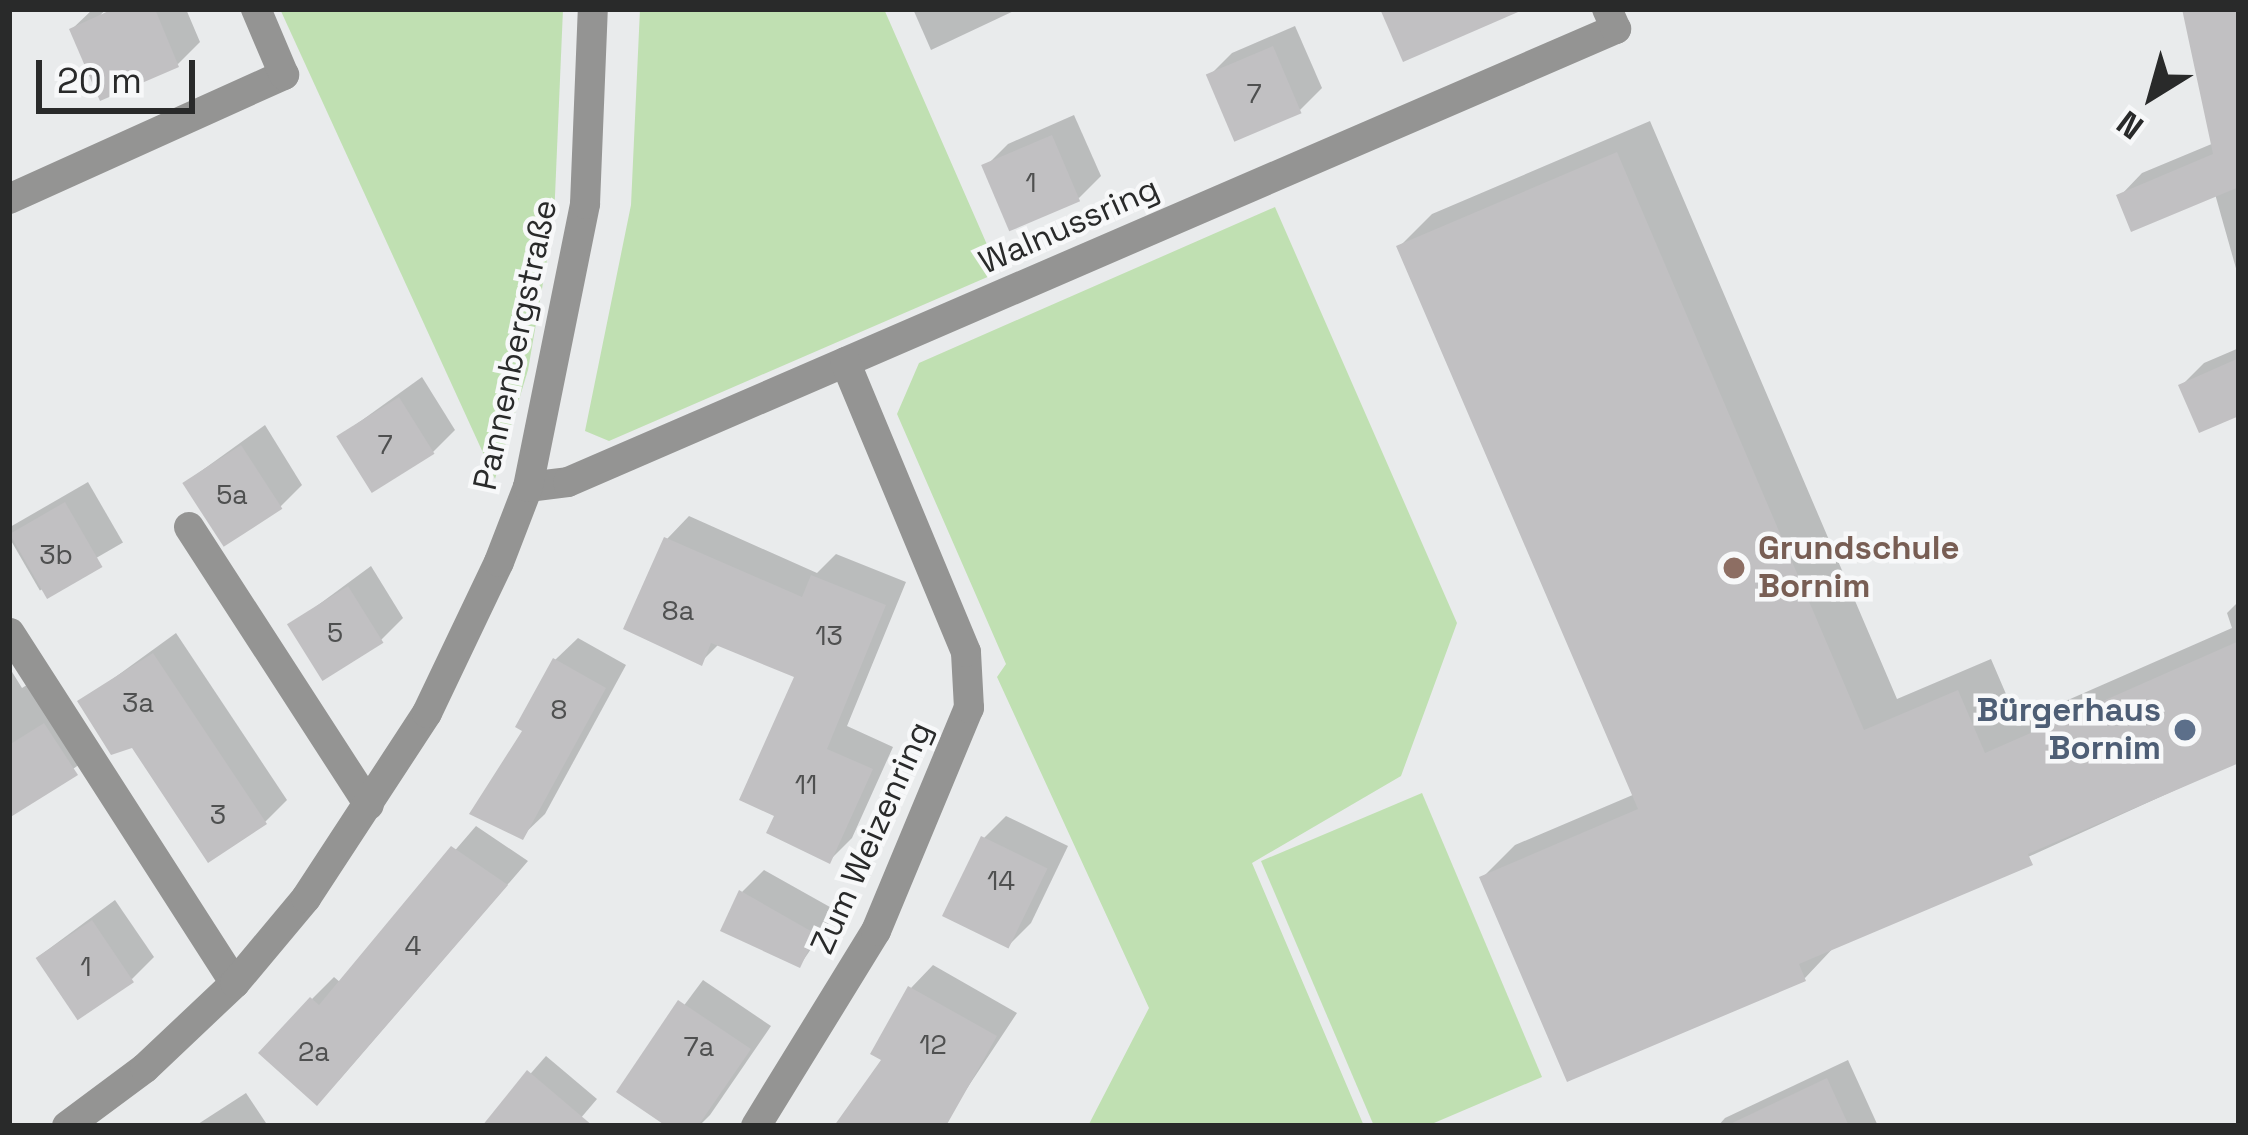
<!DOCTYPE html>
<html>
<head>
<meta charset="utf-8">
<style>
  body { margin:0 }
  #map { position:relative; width:2248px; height:1135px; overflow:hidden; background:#e9ebec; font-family:"Space Grotesk",sans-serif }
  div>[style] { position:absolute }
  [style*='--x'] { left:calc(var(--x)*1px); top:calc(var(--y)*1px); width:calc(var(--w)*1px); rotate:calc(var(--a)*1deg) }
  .green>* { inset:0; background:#c0e0b2 }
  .shadow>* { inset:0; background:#0003; transform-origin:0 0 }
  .building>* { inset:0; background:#c1c0c2; transform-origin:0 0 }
  .minor>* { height:30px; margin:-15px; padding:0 15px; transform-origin:15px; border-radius:15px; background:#949493 }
  .dots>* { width:33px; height:33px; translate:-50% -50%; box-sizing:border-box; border:6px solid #f7f8f9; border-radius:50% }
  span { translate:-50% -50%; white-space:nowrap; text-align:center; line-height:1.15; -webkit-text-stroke:9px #f7f8f9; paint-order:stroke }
  .number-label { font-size:27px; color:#4f5050 }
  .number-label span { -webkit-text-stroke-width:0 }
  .street-label { font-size:33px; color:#292a2a }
  .education-label { font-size:33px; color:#785e54; font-weight:700 }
  .left { translate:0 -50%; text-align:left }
  .service-label { font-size:33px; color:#4e5e75; font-weight:700 }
  .right { translate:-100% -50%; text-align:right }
  .frame { position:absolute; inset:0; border:12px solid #292a2a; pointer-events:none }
  .north { position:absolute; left:2092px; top:36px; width:120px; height:120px; -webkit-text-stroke:9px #f7f8f9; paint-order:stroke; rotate:217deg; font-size:33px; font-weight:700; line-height:48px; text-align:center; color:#292a2a }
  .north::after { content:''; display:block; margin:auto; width:42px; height:54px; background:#292a2a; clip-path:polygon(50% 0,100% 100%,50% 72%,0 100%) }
  .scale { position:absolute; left:36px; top:60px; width:159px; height:54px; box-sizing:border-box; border:6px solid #292a2a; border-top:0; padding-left:15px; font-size:36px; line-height:42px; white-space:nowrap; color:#292a2a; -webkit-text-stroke:9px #f7f8f9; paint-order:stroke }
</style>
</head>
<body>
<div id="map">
  <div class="green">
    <i style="clip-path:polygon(280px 9px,563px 9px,554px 219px,528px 370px,495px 479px)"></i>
    <i style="clip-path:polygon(640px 9px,884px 9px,999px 272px,609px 441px,585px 431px,631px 205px)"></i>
    <i style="clip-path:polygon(1275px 207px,1457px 623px,1401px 776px,1252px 863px,1364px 1126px,1088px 1126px,1149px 1008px,997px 677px,1006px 664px,897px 414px,919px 363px)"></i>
    <i style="clip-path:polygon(1422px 793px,1542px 1077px,1427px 1126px,1374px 1126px,1261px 861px)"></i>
  </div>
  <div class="shadow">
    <i style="clip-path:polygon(93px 9px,106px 9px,95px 21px,121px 9px,186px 9px,200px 42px,178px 64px,72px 29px)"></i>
    <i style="clip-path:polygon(913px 9px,1018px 9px,931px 50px)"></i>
    <i style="clip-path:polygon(2185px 9px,2239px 9px,2239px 279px,2215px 194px,2120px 196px,2142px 173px,2214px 143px)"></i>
    <i style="clip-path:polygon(1295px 26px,1322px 88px,1300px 110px,1209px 76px,1232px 53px)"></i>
    <i style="clip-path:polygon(1074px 115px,1101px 176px,1079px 198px,986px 166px,1008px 144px)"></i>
    <i style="clip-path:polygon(1650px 121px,1897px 699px,1991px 659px,2018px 722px,2232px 628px,2227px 613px,2239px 601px,2239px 761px,1837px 944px,1805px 978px,1482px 878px,1515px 845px,1635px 794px,1400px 246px,1432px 214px)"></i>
    <i style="clip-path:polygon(2239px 348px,2239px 412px,2181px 386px,2204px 363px)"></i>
    <i style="clip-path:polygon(422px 377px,455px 430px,433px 452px,340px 436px)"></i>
    <i style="clip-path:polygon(265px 425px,302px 485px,280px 507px,186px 482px)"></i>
    <i style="left:88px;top:482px;width:70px;height:96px;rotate:60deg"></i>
    <i style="clip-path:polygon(689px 516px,817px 573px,836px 554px,906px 582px,847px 726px,893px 747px,852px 838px,830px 860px,778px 815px,798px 676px,720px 643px,701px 662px,667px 539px)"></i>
    <i style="clip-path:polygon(371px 566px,403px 618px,381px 640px,291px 625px)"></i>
    <i style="clip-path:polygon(176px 633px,287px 800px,265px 822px,133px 745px,81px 702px)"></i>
    <i style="clip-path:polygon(578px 638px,626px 665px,545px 814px,522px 836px,526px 730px,555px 660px)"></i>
    <i style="clip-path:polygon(9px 667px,22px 688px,38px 678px,98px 751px,9px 815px)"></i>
    <i style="clip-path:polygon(1006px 816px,1068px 846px,1031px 923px,1009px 945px,984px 838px)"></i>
    <i style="clip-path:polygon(476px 826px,528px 861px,339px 1080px,312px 999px,334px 977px,341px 983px)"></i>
    <i style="clip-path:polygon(764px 870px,837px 911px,800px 965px,742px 892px)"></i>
    <i style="clip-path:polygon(115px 900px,154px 957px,132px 979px,38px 957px)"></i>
    <i style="clip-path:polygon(933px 965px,1017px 1013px,942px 1126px,836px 1126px,885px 1059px,911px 988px)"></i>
    <i style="clip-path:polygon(703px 980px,771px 1026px,710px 1115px,699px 1126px,672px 1126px,620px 1091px)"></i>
    <i style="clip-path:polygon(546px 1056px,597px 1099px,574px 1126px,485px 1126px)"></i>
    <i style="clip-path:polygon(1848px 1060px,1878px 1126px,1718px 1126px,1725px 1118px)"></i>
    <i style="clip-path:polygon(246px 1093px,268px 1126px,195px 1126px)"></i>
  </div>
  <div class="building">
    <i style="clip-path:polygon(113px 9px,155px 9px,179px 67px,100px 101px,69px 29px)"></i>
    <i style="clip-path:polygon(1380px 9px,1525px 9px,1403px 62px)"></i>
    <i style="clip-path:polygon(2182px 9px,2239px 9px,2239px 187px,2131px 232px,2116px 195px,2213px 154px)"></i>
    <i style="left:1273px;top:46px;width:73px;height:73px;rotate:67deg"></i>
    <i style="left:1052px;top:135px;width:72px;height:77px;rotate:67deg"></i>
    <i style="clip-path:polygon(1617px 152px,1864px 730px,1958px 690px,1985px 753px,2239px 641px,2239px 763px,2028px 854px,2033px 865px,1799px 964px,1806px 981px,1567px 1082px,1479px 877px,1638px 809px,1396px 246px)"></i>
    <i style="clip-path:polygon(2239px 358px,2239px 416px,2199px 433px,2178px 385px)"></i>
    <i style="left:399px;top:397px;width:67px;height:74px;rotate:58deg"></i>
    <i style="left:241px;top:445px;width:76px;height:70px;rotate:57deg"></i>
    <i style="left:65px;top:502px;width:75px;height:64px;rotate:60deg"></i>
    <i style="clip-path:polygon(664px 537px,802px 597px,811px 575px,886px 605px,827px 749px,873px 769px,830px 864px,766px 833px,774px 816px,739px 800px,794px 677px,711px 643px,702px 666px,623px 629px)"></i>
    <i style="left:348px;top:586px;width:67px;height:72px;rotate:58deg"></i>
    <i style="clip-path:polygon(153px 653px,267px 824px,208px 863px,132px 748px,111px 755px,77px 701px)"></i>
    <i style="clip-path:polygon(553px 658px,606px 688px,523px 840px,469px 814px,522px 731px,515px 727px)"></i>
    <i style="clip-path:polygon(44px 723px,78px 775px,9px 818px,9px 745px)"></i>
    <i style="left:981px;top:836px;width:74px;height:89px;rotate:26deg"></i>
    <i style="clip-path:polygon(451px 846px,508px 885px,317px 1106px,258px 1053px,310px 997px,319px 1005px)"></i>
    <i style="clip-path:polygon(739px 890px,816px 934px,800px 968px,720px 931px)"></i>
    <i style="left:92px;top:920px;width:75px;height:68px;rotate:56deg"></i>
    <i style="clip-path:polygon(908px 986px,997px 1036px,946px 1126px,834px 1126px,881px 1060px,870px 1054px)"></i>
    <i style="clip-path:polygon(678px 1000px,751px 1049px,698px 1126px,666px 1126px,616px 1092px)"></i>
    <i style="clip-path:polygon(527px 1070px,593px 1126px,482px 1126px)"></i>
    <i style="clip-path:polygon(1827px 1078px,1849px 1126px,1726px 1126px)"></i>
  </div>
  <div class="minor">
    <i style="--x:9;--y:199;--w:302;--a:-24.3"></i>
    <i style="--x:284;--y:75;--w:72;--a:-113"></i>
    <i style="--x:528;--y:487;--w:40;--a:-7.1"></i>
    <i style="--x:568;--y:482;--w:1142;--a:-23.38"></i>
    <i style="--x:1616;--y:29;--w:22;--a:-114"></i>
    <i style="--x:189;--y:527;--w:331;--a:57.1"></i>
    <i style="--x:10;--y:633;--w:416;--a:57.3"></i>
    <i style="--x:67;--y:1126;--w:97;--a:-36.6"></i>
    <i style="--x:145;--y:1068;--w:124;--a:-43.4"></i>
    <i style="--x:235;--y:983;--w:111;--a:-50.1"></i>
    <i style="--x:306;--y:898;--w:221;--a:-56.8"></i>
    <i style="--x:427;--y:713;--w:167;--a:-64.5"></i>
    <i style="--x:499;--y:562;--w:80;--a:-68.9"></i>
    <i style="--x:528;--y:487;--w:289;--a:-78.6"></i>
    <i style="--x:585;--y:204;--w:195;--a:-87.7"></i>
    <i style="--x:756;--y:1126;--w:229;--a:-58.4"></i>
    <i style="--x:876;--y:931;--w:242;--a:-67.4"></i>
    <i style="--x:969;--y:708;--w:56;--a:-93.1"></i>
    <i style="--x:966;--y:652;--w:314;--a:-112.6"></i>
  </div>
  <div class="dots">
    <i style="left:1734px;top:568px;background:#8d6e63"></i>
    <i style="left:2185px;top:730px;background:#5c6f8a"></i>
  </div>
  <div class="number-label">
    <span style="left:1254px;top:94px">7</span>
    <span style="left:1031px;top:183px">1</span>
    <span style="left:385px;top:445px">7</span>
    <span style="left:232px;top:495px">5a</span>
    <span style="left:56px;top:555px">3b</span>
    <span style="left:678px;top:611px">8a</span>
    <span style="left:335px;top:633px">5</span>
    <span style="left:829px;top:636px">13</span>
    <span style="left:138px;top:703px">3a</span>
    <span style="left:559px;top:710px">8</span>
    <span style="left:806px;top:785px">11</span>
    <span style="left:218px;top:815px">3</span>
    <span style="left:1001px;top:881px">14</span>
    <span style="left:413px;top:946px">4</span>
    <span style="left:86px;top:967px">1</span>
    <span style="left:933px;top:1045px">12</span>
    <span style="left:699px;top:1047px">7a</span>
    <span style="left:314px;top:1052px">2a</span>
  </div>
  <div class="street-label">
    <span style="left:1069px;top:226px;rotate:-24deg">Walnussring</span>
    <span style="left:516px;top:345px;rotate:-78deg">Pannenbergstraße</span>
    <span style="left:872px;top:838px;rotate:-66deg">Zum Weizenring</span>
  </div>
  <div class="education-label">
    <span class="left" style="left:1758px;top:568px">Grundschule<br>Bornim</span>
  </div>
  <div class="service-label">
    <span class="right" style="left:2161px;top:730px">Bürgerhaus<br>Bornim</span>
  </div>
  <div class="frame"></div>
  <div class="north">N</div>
  <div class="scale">20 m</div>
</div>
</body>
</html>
